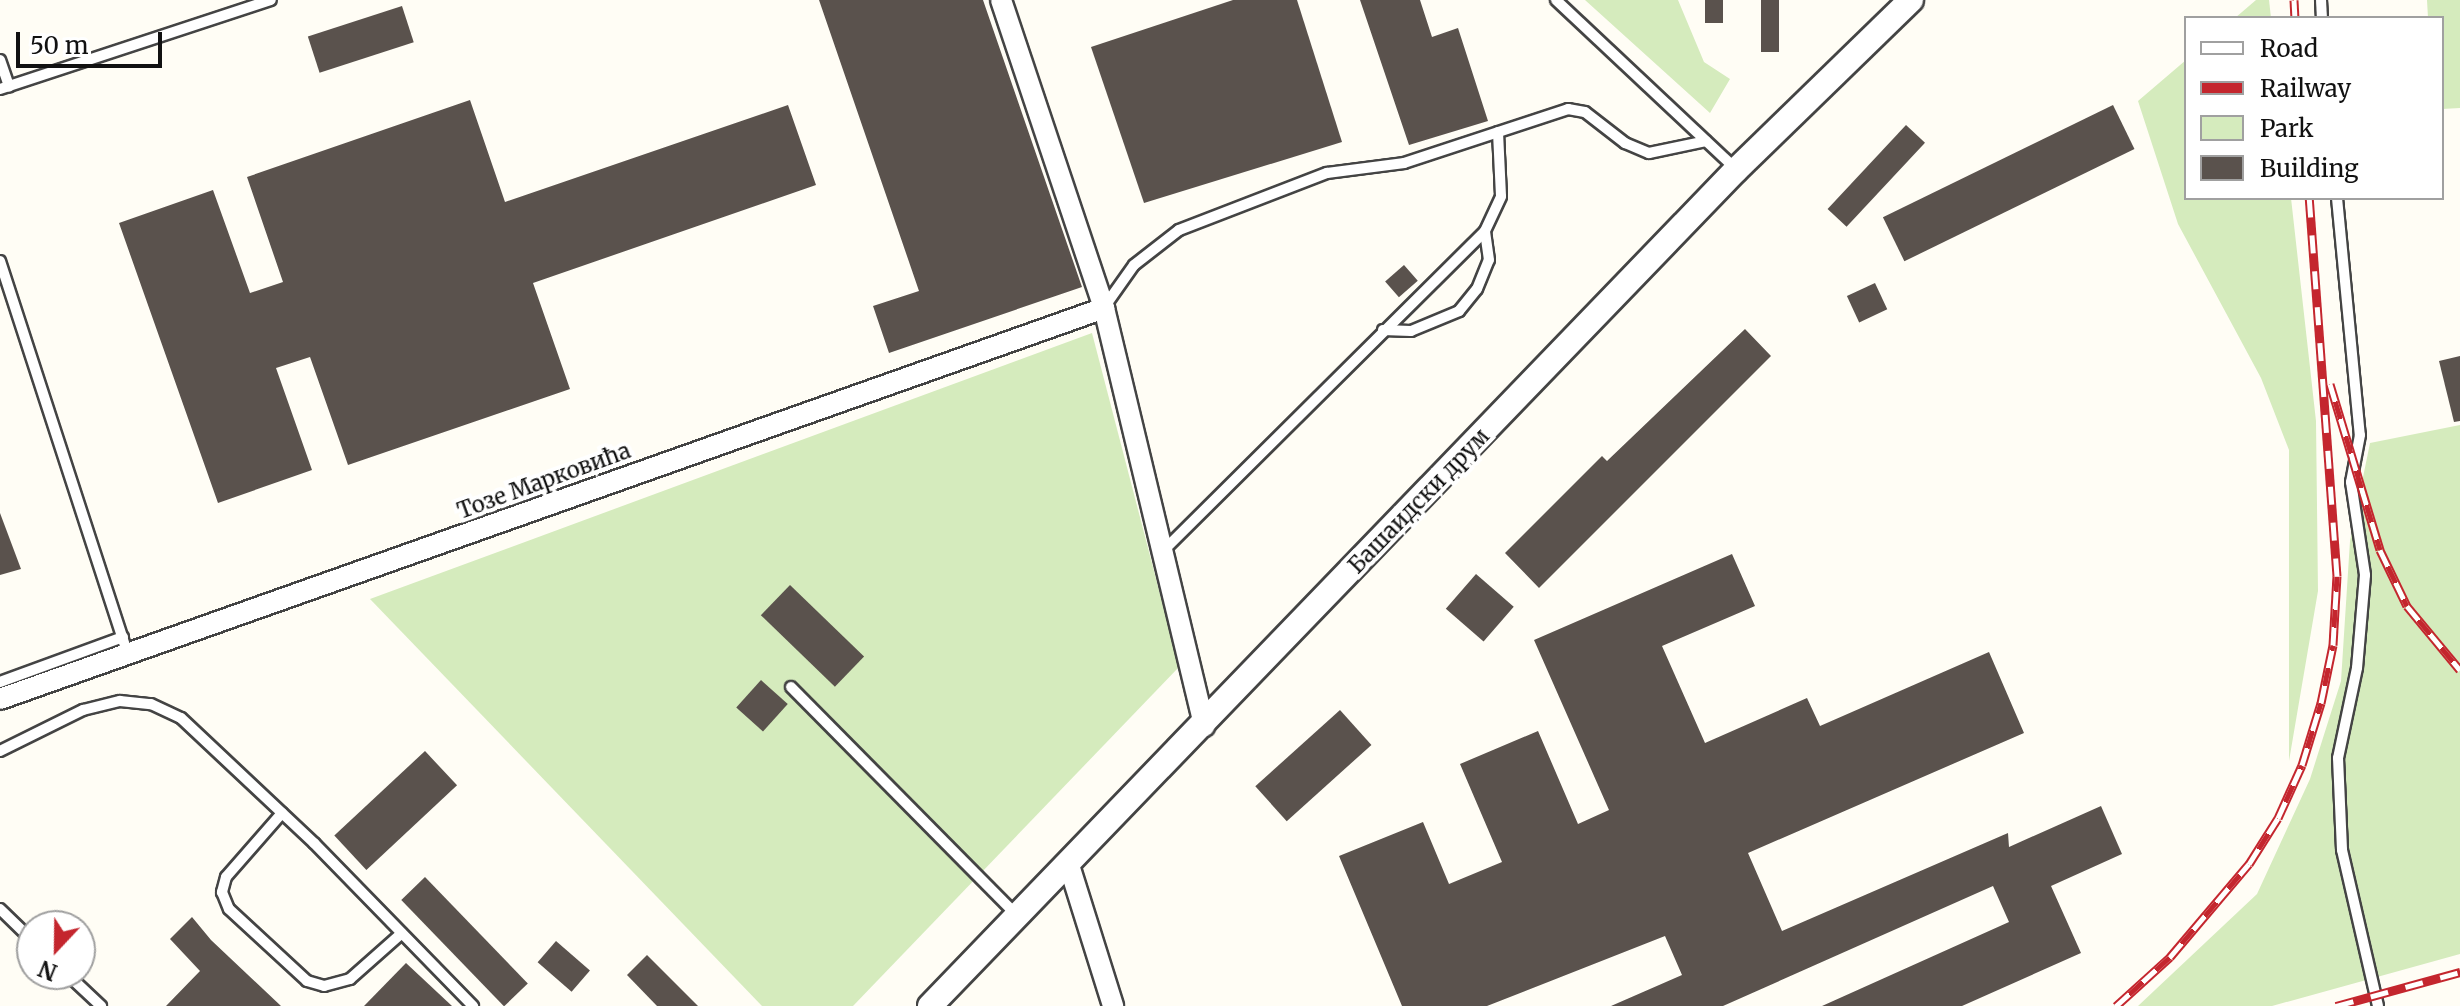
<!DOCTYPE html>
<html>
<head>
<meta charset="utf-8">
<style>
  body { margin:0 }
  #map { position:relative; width:2460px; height:1006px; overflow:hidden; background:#fffdf5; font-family:Merriweather,serif }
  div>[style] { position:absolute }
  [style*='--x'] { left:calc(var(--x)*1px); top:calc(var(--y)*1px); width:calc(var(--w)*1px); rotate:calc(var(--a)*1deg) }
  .green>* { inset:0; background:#d5ebbd }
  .building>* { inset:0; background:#5a524d; transform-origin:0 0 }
  .roads { filter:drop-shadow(2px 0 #444) drop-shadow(-2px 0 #444) drop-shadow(0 2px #444) drop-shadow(0 -2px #444) }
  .service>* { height:10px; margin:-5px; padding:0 5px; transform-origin:5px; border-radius:5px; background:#fff }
  .minor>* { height:20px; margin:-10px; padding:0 10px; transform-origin:10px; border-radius:10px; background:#fff }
  .tertiary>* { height:24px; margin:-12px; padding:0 12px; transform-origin:12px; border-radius:12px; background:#fff }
  .rail>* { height:9px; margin-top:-4.5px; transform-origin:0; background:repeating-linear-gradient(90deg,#fff 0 18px,#c4262e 0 36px); box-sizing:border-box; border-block:2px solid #c4262e }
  span { translate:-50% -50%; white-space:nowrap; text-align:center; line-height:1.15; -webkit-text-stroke:8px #fff; paint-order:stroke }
  .street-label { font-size:22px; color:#111 }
  .legend { position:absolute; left:2184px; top:16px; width:260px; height:184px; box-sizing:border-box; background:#fff; border:2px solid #a0a0a0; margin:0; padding:10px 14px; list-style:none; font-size:24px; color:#111 }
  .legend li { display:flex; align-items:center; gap:16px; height:40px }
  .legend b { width:40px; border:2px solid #a0a0a0 }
  .north { position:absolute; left:16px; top:910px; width:80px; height:80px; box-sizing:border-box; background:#fff; border:2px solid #a0a0a0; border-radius:50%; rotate:202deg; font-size:22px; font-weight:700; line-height:32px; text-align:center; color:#111 }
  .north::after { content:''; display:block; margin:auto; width:28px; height:36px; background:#c4262e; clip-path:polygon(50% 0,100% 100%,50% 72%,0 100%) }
  .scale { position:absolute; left:16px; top:32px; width:146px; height:36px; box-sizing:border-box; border:4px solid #111; border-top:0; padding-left:10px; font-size:24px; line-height:28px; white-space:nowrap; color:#111; -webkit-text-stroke:6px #fff; paint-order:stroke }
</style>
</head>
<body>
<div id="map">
  <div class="green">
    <i style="clip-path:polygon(1585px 0,1678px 0,1704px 62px,1730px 79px,1710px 113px)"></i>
    <i style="clip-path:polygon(2256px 0,2269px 0,2271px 18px,2235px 18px)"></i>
    <i style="clip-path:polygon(2427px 0,2460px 0,2460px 108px,2442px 109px,2442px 18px,2428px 18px)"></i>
    <i style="clip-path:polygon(2186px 60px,2186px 198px,2291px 198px,2316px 421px,2318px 591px,2289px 761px,2289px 450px,2261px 378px,2178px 224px,2138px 101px)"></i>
    <i style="clip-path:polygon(1092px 333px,1179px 667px,853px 1006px,762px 1006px,370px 599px)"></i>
    <i style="clip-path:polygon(2460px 425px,2460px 954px,2272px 1006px,2138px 1006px,2257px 894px,2310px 779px,2341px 681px,2350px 541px,2370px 443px)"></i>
  </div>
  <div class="building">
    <i style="clip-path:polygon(819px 0,983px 0,1082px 287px,889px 353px,873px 306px,919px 291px)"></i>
    <i style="clip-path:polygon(1233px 0,1297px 0,1342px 142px,1144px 203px,1091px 47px)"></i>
    <i style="clip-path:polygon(1360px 0,1420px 0,1432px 37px,1458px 28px,1488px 121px,1409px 145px)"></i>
    <i style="left:1705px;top:0;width:18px;height:23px"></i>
    <i style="left:1761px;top:0;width:18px;height:52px"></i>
    <i style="left:402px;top:6px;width:38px;height:99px;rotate:72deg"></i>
    <i style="clip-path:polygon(470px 100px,505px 202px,788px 105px,816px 185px,533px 283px,570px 389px,348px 465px,310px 357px,276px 368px,312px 470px,218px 503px,119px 223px,213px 190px,250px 293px,283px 282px,247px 177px)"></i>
    <i style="left:2113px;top:105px;width:49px;height:256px;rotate:64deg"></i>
    <i style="left:1906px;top:125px;width:26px;height:115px;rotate:43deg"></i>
    <i style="left:1404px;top:265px;width:21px;height:25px;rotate:49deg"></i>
    <i style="left:1875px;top:283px;width:29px;height:31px;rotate:65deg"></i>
    <i style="clip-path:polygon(1745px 329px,1771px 356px,1539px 588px,1505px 553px,1602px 456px,1607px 461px)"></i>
    <i style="clip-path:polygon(2460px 356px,2460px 421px,2454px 422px,2439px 361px)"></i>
    <i style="clip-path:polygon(0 513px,21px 569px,0 575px)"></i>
    <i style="clip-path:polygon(1732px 554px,1755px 606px,1662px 646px,1705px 743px,1807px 698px,1820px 726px,1989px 652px,2024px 733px,1748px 853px,1782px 931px,2008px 833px,2009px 847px,2101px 806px,2122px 854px,2051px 886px,2081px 953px,1962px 1006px,1822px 1006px,2009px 922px,1993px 886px,1723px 1006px,1611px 1006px,1682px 975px,1665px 936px,1487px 1006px,1402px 1006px,1339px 856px,1423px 822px,1449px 884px,1502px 862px,1460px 764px,1538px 731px,1578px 824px,1609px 810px,1534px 640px)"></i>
    <i style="left:1476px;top:574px;width:50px;height:46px;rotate:41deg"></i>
    <i style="left:790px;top:585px;width:103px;height:42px;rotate:44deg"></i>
    <i style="left:761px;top:680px;width:36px;height:37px;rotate:42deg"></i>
    <i style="left:1340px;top:710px;width:47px;height:114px;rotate:48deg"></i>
    <i style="left:425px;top:751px;width:47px;height:124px;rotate:47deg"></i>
    <i style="left:425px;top:877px;width:148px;height:33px;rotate:46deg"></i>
    <i style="clip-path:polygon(192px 917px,211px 940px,281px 1006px,166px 1006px,200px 971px,170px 939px)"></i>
    <i style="left:556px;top:941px;width:45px;height:28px;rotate:41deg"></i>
    <i style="clip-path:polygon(647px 955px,698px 1006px,657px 1006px,627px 975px)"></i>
    <i style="clip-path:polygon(406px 963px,452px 1006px,364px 1006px)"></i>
  </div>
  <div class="roads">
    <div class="service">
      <i style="--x:1556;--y:0;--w:245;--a:43.2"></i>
      <i style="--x:2321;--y:0;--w:18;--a:87"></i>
      <i style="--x:0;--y:60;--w:28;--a:71"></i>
      <i style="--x:0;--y:89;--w:285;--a:-18.2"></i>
      <i style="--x:2337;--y:198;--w:238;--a:84.5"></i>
      <i style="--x:2360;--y:435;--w:48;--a:100.8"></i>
      <i style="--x:2351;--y:482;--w:94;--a:81.4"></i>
      <i style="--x:2365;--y:575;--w:93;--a:94.9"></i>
      <i style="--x:2357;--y:668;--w:92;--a:101.9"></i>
      <i style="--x:2338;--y:758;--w:92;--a:87.5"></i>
      <i style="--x:2342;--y:850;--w:160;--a:77"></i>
      <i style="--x:0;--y:261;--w:413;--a:72"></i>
      <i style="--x:1105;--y:306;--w:50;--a:-54.7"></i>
      <i style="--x:1134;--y:265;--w:57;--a:-37.9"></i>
      <i style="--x:1179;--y:230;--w:159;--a:-21.1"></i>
      <i style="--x:1327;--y:173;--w:78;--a:-7.4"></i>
      <i style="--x:1404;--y:163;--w:173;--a:-18.2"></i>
      <i style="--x:1568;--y:109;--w:17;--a:10"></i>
      <i style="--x:1585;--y:112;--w:51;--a:37.8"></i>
      <i style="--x:1625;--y:143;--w:26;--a:23"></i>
      <i style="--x:1649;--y:153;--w:58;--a:-11.9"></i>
      <i style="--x:1383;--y:330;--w:28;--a:2"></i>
      <i style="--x:1411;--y:331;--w:52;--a:-22.6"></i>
      <i style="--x:1459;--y:311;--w:28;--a:-51"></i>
      <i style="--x:1477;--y:289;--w:31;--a:-68"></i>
      <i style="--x:1489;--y:260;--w:29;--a:-98"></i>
      <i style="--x:1162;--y:552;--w:455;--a:-44.8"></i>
      <i style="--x:1485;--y:231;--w:38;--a:-65"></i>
      <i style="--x:1501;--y:196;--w:64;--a:-92.7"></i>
      <i style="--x:0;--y:682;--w:131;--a:-20.1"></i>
      <i style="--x:791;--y:687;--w:321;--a:45.3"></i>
      <i style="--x:0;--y:751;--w:93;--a:-26.3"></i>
      <i style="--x:83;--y:710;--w:38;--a:-14"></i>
      <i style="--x:120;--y:701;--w:31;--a:6"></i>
      <i style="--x:151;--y:704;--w:33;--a:25"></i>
      <i style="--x:181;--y:718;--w:183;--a:43.2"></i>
      <i style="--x:314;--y:843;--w:228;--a:45.7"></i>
      <i style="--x:282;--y:813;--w:85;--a:131.2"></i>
      <i style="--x:226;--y:877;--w:16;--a:105"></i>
      <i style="--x:222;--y:892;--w:18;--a:68"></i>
      <i style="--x:229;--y:909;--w:106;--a:42.7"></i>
      <i style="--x:307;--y:981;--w:18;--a:16"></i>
      <i style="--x:324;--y:986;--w:27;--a:-15"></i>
      <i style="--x:350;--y:979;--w:69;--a:-41.5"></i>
      <i style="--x:0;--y:909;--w:45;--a:44.1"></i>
      <i style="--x:67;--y:974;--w:47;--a:43.3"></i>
    </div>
    <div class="minor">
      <i style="--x:1001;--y:0;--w:325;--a:71.5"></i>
      <i style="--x:1104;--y:308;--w:430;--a:76.5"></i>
      <i style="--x:0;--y:699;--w:1171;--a:-19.5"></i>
      <i style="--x:1068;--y:862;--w:151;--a:72.6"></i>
    </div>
    <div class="tertiary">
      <i style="--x:930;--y:1006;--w:1161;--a:-46.05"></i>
      <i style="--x:1736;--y:170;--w:244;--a:-44.2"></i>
    </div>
  </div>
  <div class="rail">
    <i style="--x:2294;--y:0;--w:18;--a:87"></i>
    <i style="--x:2330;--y:384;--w:173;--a:73.2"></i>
    <i style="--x:2380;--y:550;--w:62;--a:64.3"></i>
    <i style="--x:2407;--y:606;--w:83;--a:50.4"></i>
    <i style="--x:2116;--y:1006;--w:73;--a:-42.2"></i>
    <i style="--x:2170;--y:957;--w:122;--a:-49.7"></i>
    <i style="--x:2249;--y:864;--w:54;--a:-57.8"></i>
    <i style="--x:2278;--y:818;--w:58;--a:-65.6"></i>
    <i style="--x:2302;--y:765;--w:65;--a:-73"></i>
    <i style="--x:2321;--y:703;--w:59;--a:-78.3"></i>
    <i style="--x:2333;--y:645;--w:69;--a:-86.7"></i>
    <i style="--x:2337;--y:576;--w:379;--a:-94.2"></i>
    <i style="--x:2336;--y:1006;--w:129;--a:-15.3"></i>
  </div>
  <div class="street-label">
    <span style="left:544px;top:481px;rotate:-20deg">Тозе Марковића</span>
    <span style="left:1419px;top:501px;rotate:-46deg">Башаидски друм</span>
  </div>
  <ul class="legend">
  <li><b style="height:10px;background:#fff"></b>Road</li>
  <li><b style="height:10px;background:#c4262e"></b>Railway</li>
  <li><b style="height:22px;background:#d5ebbd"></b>Park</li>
  <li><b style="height:22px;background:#5a524d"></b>Building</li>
  </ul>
  <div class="north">N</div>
  <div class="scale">50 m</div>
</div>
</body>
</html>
